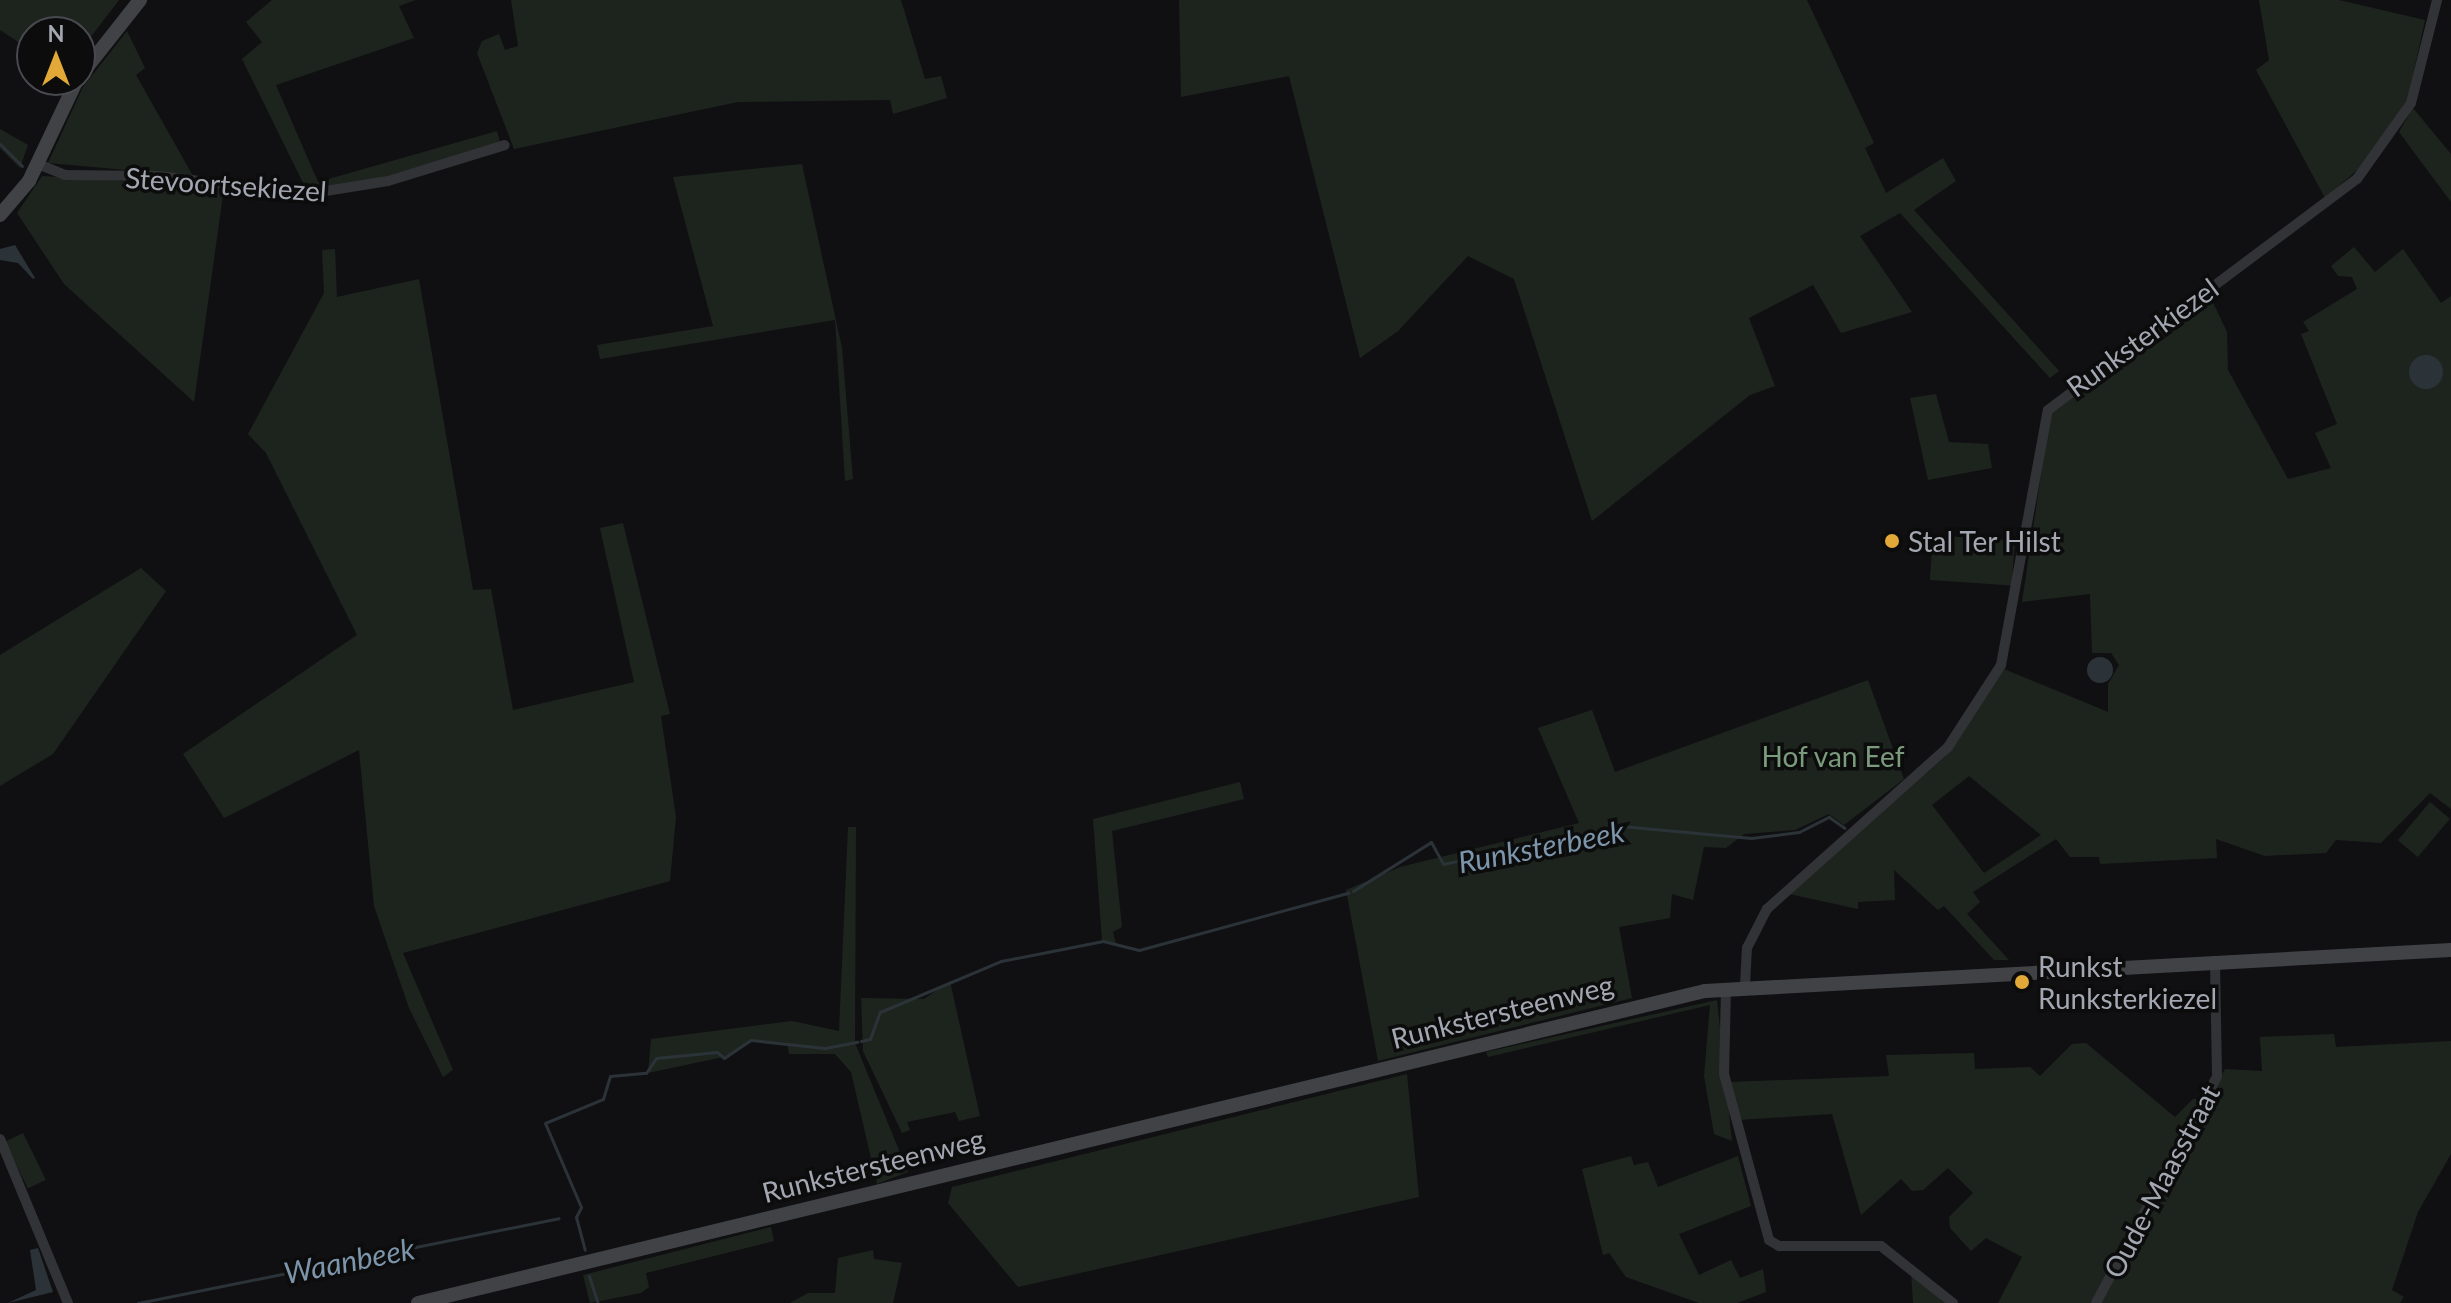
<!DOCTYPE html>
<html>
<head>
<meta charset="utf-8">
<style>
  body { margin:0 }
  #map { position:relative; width:2451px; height:1303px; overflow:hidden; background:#101012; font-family:Lato,sans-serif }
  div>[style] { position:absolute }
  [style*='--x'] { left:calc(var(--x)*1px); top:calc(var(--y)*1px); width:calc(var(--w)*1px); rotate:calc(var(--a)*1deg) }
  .green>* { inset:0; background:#1d241e; transform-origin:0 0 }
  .water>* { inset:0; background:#2b3339 }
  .round { border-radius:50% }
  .stream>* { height:3px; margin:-1.5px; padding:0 1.5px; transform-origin:1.5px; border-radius:1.5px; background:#2b3339 }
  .street>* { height:10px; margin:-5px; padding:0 5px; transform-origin:5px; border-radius:5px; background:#323336 }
  .secondary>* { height:14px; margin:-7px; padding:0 7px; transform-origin:7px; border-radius:7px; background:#404246 }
  .dots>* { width:22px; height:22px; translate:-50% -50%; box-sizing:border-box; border:4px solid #0c0c0d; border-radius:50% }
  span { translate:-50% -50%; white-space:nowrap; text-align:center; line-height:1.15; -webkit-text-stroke:7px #0c0c0d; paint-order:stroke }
  .street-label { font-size:28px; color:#a3a7b1 }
  .poi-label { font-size:28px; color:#a3a7b1 }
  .left { translate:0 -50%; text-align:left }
  .park-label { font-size:28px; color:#7b9b7d }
  .water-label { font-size:30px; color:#7c95aa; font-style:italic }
  .north { position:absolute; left:16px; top:16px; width:80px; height:80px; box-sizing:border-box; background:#0c0c0d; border:2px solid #484a4f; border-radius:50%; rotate:0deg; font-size:22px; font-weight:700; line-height:32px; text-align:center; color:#a3a7b1 }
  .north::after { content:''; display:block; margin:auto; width:28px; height:36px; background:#e2a938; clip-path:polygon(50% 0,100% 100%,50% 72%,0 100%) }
</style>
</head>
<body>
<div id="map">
  <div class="green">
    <i style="clip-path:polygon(0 0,119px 0,80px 51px,80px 32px,32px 32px,32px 51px,0 30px)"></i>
    <i style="clip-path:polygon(272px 0,416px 0,399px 6px,414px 38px,276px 85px,318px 182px,497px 131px,500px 142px,358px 185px,307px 191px,242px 59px,262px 42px,246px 22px)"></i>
    <i style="clip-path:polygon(511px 0,901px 0,925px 79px,941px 76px,947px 98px,893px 114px,890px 100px,738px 102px,514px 149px,477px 53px,482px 41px,499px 34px,505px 50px,518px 46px)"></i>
    <i style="clip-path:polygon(1179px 0,1807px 0,1874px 143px,1865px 148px,1886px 193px,1943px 158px,1956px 181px,1914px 210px,2059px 371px,2050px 378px,1900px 213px,1860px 236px,1912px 312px,1841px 333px,1813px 285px,1749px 318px,1775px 386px,1750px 395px,1592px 521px,1514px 279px,1468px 256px,1398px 331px,1360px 358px,1289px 76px,1181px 97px)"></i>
    <i style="clip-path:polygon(2259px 0,2339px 0,2425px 20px,2408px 98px,2363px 165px,2325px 198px,2256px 70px,2269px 60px)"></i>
    <i style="clip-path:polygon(127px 31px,145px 68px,136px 75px,193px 176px,48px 163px,83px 87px)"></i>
    <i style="clip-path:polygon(2413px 108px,2451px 154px,2451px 202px,2399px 132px)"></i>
    <i style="clip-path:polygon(0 129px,28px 145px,20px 168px,0 148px)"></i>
    <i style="clip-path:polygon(802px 164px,842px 348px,853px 479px,845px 481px,835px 320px,600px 359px,597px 345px,713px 326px,673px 177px)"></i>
    <i style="clip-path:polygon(42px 176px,224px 188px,194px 402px,64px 284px,17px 213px)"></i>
    <i style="clip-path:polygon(evenodd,2354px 247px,2375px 272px,2403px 249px,2441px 303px,2451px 296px,2451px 809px,2430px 793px,2381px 843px,2336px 840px,2326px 853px,2265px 856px,2216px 839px,2217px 858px,2100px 864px,2099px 857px,2070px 857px,2056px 839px,1973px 892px,1980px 902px,1967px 914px,2009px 960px,1994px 960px,1944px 906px,1938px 910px,1894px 870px,1895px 900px,1858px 902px,1858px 909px,1789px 894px,1945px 757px,2004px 669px,2108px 712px,2108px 684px,2119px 665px,2111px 653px,2092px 653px,2090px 594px,2022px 602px,2050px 415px,2058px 404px,2209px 294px,2227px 332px,2228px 370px,2288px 479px,2331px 468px,2315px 433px,2337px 424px,2301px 334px,2309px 331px,2303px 322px,2357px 289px,2352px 277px,2338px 276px,2331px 266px,2354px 247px,1969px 776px,2041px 835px,1984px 873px,1932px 805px,1969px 776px)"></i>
    <i style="clip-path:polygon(335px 249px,337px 297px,419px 279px,473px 590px,491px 589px,513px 710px,634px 682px,600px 528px,623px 523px,670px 714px,661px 716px,676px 817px,670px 881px,403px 953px,453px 1070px,443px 1077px,409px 1008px,374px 906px,359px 750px,224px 818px,183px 754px,357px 635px,266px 453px,248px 434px,324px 293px,322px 250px)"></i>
    <i style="clip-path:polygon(1936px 394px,1949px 442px,1988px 444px,1992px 468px,1928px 480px,1910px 398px)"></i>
    <i style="left:1933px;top:535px;width:82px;height:45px;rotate:4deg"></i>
    <i style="clip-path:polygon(141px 568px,166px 591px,53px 754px,0 786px,0 655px)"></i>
    <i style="clip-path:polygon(1868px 680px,1904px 779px,1844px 825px,1829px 814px,1795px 830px,1744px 834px,1726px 848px,1704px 847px,1693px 900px,1672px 894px,1670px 918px,1619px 927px,1632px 998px,1378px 1061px,1346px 890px,1400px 867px,1579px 823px,1538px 728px,1592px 710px,1615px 772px)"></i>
    <i style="clip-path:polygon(1240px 782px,1244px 799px,1112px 831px,1122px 927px,1113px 932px,1116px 944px,1102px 940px,1093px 819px)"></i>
    <i style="left:2430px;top:802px;width:26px;height:50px;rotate:40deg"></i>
    <i style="clip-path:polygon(848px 827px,856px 827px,855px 1043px,908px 1172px,877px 1184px,851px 1072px,835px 1054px,789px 1054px,787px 1043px,752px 1042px,728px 1056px,648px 1073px,651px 1039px,792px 1021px,839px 1031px)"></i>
    <i style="clip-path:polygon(950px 981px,980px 1116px,959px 1121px,955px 1112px,907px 1122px,910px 1130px,902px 1133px,863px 1051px,861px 998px,924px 999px)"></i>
    <i style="clip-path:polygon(1717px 1000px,1732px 1141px,1714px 1134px,1704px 1076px,1710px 1005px,1488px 1057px,1486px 1052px)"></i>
    <i style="clip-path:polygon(2334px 1034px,2336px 1047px,2451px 1041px,2451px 1154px,2418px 1212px,2392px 1290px,2404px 1297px,2400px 1303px,1998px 1303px,2022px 1257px,1986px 1238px,1971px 1251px,1950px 1228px,1949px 1217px,1973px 1193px,1948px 1168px,1923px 1190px,1912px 1191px,1901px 1179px,1861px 1215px,1832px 1114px,1739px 1120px,1730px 1082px,1889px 1076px,1886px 1055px,1974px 1053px,1975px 1069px,2030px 1067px,2040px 1076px,2072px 1044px,2086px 1043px,2175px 1117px,2193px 1099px,2209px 1099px,2225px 1069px,2262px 1071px,2260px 1037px)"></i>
    <i style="clip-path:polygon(1407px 1074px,1419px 1197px,1018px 1287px,948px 1203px,952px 1187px)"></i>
    <i style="left:23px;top:1133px;width:52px;height:20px;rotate:64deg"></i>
    <i style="clip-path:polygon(1631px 1156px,1634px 1165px,1648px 1162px,1658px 1187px,1738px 1156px,1751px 1206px,1679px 1234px,1699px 1275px,1731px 1260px,1740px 1278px,1763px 1269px,1766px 1292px,1737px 1303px,1699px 1303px,1626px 1277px,1609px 1253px,1603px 1255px,1582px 1169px)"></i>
    <i style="clip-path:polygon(771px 1227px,774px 1241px,646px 1273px,649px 1287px,641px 1293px,590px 1303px,583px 1275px)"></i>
    <i style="clip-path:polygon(873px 1250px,874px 1259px,902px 1263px,893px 1303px,790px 1303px,808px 1293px,835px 1293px,838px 1258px)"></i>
    <i style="clip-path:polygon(1911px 1272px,1943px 1302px,1945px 1303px,1913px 1303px)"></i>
  </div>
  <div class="water">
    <i style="clip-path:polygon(15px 245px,35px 278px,33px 279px,18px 263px,0 260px,0 249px)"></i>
    <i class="round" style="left:2409px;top:355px;width:34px;height:34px"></i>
    <i class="round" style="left:2087px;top:657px;width:26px;height:26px"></i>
    <i style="clip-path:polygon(38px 1248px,53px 1292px,8px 1303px,36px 1290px,30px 1250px)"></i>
  </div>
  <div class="stream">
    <i style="--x:0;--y:144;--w:31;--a:45"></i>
    <i style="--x:1353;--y:891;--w:92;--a:-32.1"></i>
    <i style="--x:1431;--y:842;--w:25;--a:61"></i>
    <i style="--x:1443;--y:864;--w:182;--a:-12.1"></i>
    <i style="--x:1621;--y:826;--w:131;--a:5.3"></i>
    <i style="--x:1751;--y:838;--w:48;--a:-7.1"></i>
    <i style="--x:1799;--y:832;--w:34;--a:-27"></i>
    <i style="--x:1829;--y:817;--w:19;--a:35"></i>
    <i style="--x:861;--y:1041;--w:9;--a:-13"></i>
    <i style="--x:870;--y:1039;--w:29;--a:-70"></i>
    <i style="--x:880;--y:1012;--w:131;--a:-22.9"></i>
    <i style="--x:1001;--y:961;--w:104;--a:-11.1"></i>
    <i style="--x:1103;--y:941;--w:37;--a:14"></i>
    <i style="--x:1139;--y:950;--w:217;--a:-15.3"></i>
    <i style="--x:576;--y:1217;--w:11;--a:-63"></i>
    <i style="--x:581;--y:1207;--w:91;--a:-113.2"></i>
    <i style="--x:545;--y:1123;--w:63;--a:-22.5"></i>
    <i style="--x:603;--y:1099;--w:24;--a:-73"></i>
    <i style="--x:610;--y:1076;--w:36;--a:-5"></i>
    <i style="--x:646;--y:1073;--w:18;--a:-56"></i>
    <i style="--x:656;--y:1058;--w:61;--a:-5.6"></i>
    <i style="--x:717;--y:1052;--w:9;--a:41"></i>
    <i style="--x:724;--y:1058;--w:32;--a:-34"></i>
    <i style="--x:751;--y:1040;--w:74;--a:6.2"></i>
    <i style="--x:825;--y:1048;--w:33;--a:-11"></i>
    <i style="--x:576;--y:1217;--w:34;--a:75"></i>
    <i style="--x:589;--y:1276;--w:28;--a:72"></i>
    <i style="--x:138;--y:1303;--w:429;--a:-11.4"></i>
  </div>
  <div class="street">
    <i style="--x:38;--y:164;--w:29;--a:22"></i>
    <i style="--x:65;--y:175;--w:93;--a:0.6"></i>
    <i style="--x:158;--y:176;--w:150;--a:6.9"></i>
    <i style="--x:307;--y:194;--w:82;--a:-9.1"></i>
    <i style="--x:388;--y:181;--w:122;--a:-17.1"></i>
    <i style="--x:1745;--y:985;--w:37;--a:-87"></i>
    <i style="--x:1747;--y:948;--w:44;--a:-62.9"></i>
    <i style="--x:1767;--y:909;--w:243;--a:-41.8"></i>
    <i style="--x:1948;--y:747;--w:98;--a:-57.1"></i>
    <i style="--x:2001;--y:665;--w:259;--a:-79.6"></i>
    <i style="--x:2048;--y:410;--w:386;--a:-36.8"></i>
    <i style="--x:2357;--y:179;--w:93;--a:-54.6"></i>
    <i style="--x:2411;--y:103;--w:106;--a:-75.8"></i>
    <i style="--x:1726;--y:988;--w:86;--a:91.3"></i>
    <i style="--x:1724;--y:1074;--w:172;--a:74.8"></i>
    <i style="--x:1769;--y:1240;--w:12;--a:31"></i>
    <i style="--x:1779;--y:1246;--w:102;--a:0"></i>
    <i style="--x:1881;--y:1246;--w:92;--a:38.4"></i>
    <i style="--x:0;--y:1139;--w:178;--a:67.5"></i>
    <i style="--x:2096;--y:1303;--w:257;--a:-61.9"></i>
    <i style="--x:2217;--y:1076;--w:115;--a:-91"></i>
  </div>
  <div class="secondary">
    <i style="--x:80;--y:76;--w:97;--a:-51.7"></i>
    <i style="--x:0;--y:215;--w:45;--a:-49.5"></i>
    <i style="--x:29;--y:181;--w:112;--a:-64.6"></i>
    <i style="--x:418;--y:1303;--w:1324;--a:-13.63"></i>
    <i style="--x:1705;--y:991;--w:747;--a:-3.15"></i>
  </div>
  <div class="dots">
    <i style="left:1892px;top:541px;background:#e2a938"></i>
    <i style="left:2022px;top:982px;background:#e2a938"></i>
  </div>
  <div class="street-label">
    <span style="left:226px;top:184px;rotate:4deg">Stevoortsekiezel</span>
    <span style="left:2142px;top:337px;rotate:-36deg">Runksterkiezel</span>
    <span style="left:1502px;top:1011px;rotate:-14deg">Runkstersteenweg</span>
    <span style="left:873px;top:1165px;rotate:-14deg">Runkstersteenweg</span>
    <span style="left:2161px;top:1181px;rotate:-62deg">Oude-Maasstraat</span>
  </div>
  <div class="poi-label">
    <span class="left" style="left:1908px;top:541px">Stal Ter Hilst</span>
    <span class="left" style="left:2038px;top:982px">Runkst<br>Runksterkiezel</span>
  </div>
  <div class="park-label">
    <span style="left:1833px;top:756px">Hof van Eef</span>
  </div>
  <div class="water-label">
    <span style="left:1541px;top:846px;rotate:-11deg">Runksterbeek</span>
    <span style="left:349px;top:1260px;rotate:-11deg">Waanbeek</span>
  </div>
  <div class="north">N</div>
</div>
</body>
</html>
